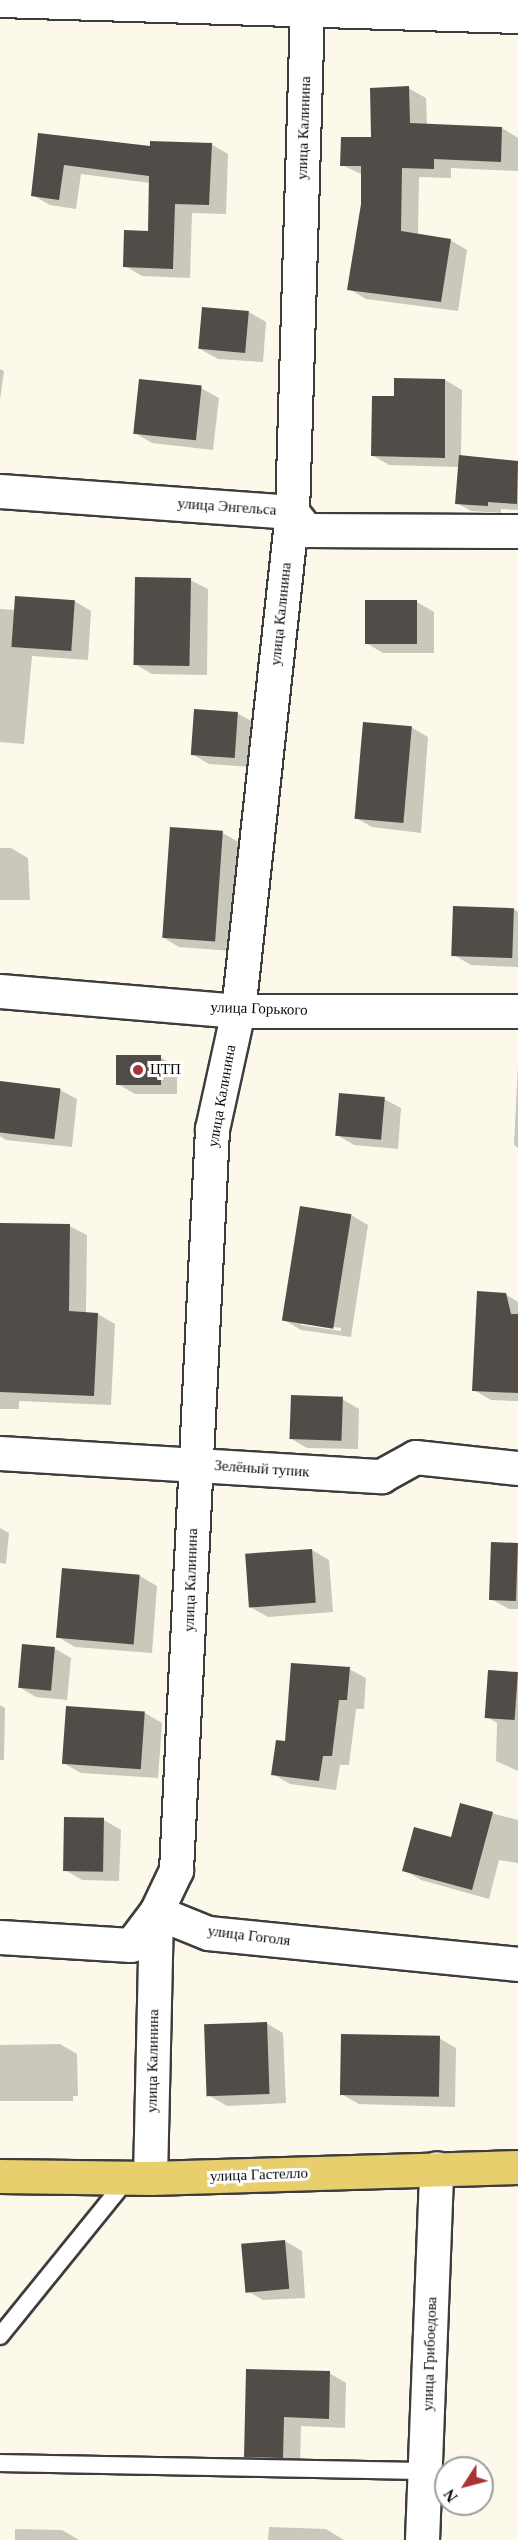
<!DOCTYPE html>
<html>
<head>
<meta charset="utf-8">
<style>
  body { margin:0 }
  #map { position:relative; width:518px; height:2540px; overflow:hidden; background:#fdf9ea; font-family:"Times New Roman",serif }
  div>[style] { position:absolute }
  [style*='--x'] { left:calc(var(--x)*1px); top:calc(var(--y)*1px); width:calc(var(--w)*1px); rotate:calc(var(--a)*1deg) }
  .shadow>* { inset:0; background:#0003 }
  .building>* { inset:0; background:#524c48; transform-origin:0 0 }
  .roads { filter:drop-shadow(2px 0 #3d3d3d) drop-shadow(-2px 0 #3d3d3d) drop-shadow(0 2px #3d3d3d) drop-shadow(0 -2px #3d3d3d) }
  .lane>* { height:16px; margin:-8px; padding:0 8px; transform-origin:8px; border-radius:8px; background:#fff }
  .street>* { height:33px; margin:-16.5px; padding:0 16.5px; transform-origin:16.5px; border-radius:16.5px; background:#fff }
  .primary>* { height:33px; margin:-16.5px; padding:0 16.5px; transform-origin:16.5px; border-radius:16.5px; background:#e9ce6e }
  .dots>* { width:16px; height:16px; translate:-50% -50%; box-sizing:border-box; border:3px solid #fff; border-radius:50% }
  span { translate:-50% -50%; white-space:nowrap; text-align:center; line-height:1.15; -webkit-text-stroke:6px #fff; paint-order:stroke }
  .street-label { font-size:15px; color:#0a0a0a }
  .poi-label { font-size:15px; color:#0a0a0a }
  .left { translate:0 -50%; text-align:left }
  .north { position:absolute; left:434px; top:2456px; width:60px; height:60px; box-sizing:border-box; background:#fff; border:2px solid #9d9d9d; border-radius:50%; rotate:234deg; font-size:16px; font-weight:700; line-height:24px; text-align:center; color:#0a0a0a }
  .north::after { content:''; display:block; margin:auto; width:21px; height:27px; background:#aa3336; clip-path:polygon(50% 0,100% 100%,50% 72%,0 100%) }
</style>
</head>
<body>
<div id="map">
  <div class="shadow">
    <i style="clip-path:polygon(408px 88px,426px 98px,427px 125px,502px 128px,518px 138px,518px 171px,451px 168px,451px 178px,419px 177px,418px 235px,450px 240px,467px 250px,458px 311px,366px 299px,349px 289px,362px 204px,363px 175px,342px 165px,372px 139px)"></i>
    <i style="clip-path:polygon(39px 135px,151px 148px,211px 144px,228px 154px,226px 214px,192px 213px,190px 278px,142px 276px,125px 266px,149px 232px,150px 183px,81px 174px,76px 209px,50px 205px,32px 195px)"></i>
    <i style="clip-path:polygon(249px 312px,266px 322px,263px 362px,218px 359px,200px 349px)"></i>
    <i style="clip-path:polygon(0 369px,4px 371px,0 400px)"></i>
    <i style="clip-path:polygon(445px 380px,462px 390px,461px 456px,518px 462px,518px 510px,501px 509px,501px 513px,471px 511px,457px 503px,459px 467px,389px 465px,372px 455px,395px 398px)"></i>
    <i style="clip-path:polygon(201px 388px,219px 398px,213px 450px,152px 443px,135px 433px)"></i>
    <i style="clip-path:polygon(190px 580px,208px 589px,207px 675px,152px 674px,135px 664px)"></i>
    <i style="clip-path:polygon(74px 601px,91px 611px,88px 660px,32px 656px,24px 744px,0 742px,0 609px,16px 610px)"></i>
    <i style="clip-path:polygon(417px 602px,434px 612px,434px 653px,383px 653px,366px 643px)"></i>
    <i style="clip-path:polygon(237px 713px,255px 723px,251px 767px,209px 764px,192px 754px)"></i>
    <i style="clip-path:polygon(411px 727px,428px 737px,421px 833px,372px 827px,354px 817px)"></i>
    <i style="clip-path:polygon(223px 833px,240px 843px,231px 951px,179px 947px,162px 937px)"></i>
    <i style="clip-path:polygon(0 848px,11px 848px,28px 858px,30px 900px,0 900px)"></i>
    <i style="clip-path:polygon(514px 909px,518px 912px,518px 967px,471px 965px,454px 955px)"></i>
    <i style="clip-path:polygon(160px 1057px,177px 1067px,177px 1094px,135px 1094px,118px 1084px)"></i>
    <i style="clip-path:polygon(518px 1065px,518px 1148px,514px 1145px)"></i>
    <i style="clip-path:polygon(0 1083px,60px 1090px,77px 1099px,72px 1147px,6px 1140px,0 1136px)"></i>
    <i style="clip-path:polygon(384px 1099px,401px 1108px,398px 1149px,354px 1145px,337px 1135px)"></i>
    <i style="clip-path:polygon(evenodd,351px 1215px,368px 1225px,351px 1337px,301px 1330px,284px 1320px,351px 1215px,301px 1322px,341px 1328px,341px 1331px,301px 1325px,301px 1322px)"></i>
    <i style="clip-path:polygon(0 1225px,69px 1226px,87px 1235px,86px 1313px,98px 1314px,115px 1324px,111px 1405px,19px 1401px,19px 1409px,0 1409px)"></i>
    <i style="clip-path:polygon(505px 1294px,518px 1302px,518px 1401px,491px 1400px,474px 1390px)"></i>
    <i style="clip-path:polygon(342px 1399px,359px 1409px,358px 1449px,307px 1448px,290px 1438px)"></i>
    <i style="clip-path:polygon(0 1528px,9px 1533px,6px 1564px,0 1563px)"></i>
    <i style="clip-path:polygon(518px 1544px,518px 1609px,509px 1609px,491px 1599px)"></i>
    <i style="clip-path:polygon(312px 1550px,329px 1560px,333px 1612px,268px 1617px,250px 1607px)"></i>
    <i style="clip-path:polygon(140px 1576px,157px 1586px,152px 1653px,75px 1647px,58px 1637px)"></i>
    <i style="clip-path:polygon(54px 1648px,71px 1658px,67px 1700px,36px 1697px,19px 1687px)"></i>
    <i style="clip-path:polygon(349px 1669px,366px 1678px,364px 1709px,356px 1709px,349px 1765px,340px 1765px,336px 1790px,290px 1784px,273px 1774px)"></i>
    <i style="clip-path:polygon(518px 1673px,518px 1771px,496px 1761px,497px 1723px,487px 1717px)"></i>
    <i style="clip-path:polygon(0 1705px,5px 1708px,4px 1760px,0 1760px)"></i>
    <i style="clip-path:polygon(145px 1713px,162px 1723px,158px 1778px,81px 1773px,63px 1763px)"></i>
    <i style="clip-path:polygon(461px 1805px,518px 1820px,518px 1863px,499px 1860px,489px 1899px,421px 1880px,404px 1870px,452px 1839px)"></i>
    <i style="clip-path:polygon(104px 1820px,121px 1830px,119px 1881px,82px 1880px,65px 1870px)"></i>
    <i style="clip-path:polygon(266px 2023px,283px 2033px,286px 2103px,227px 2106px,210px 2096px)"></i>
    <i style="clip-path:polygon(439px 2038px,456px 2048px,455px 2107px,359px 2104px,341px 2094px)"></i>
    <i style="clip-path:polygon(60px 2044px,77px 2054px,78px 2096px,73px 2096px,73px 2101px,0 2101px,0 2045px)"></i>
    <i style="clip-path:polygon(285px 2241px,302px 2251px,305px 2298px,263px 2300px,246px 2290px)"></i>
    <i style="clip-path:polygon(247px 2370px,329px 2373px,346px 2383px,345px 2428px,301px 2426px,300px 2467px,262px 2466px,245px 2456px)"></i>
    <i style="clip-path:polygon(269px 2527px,326px 2529px,344px 2540px,268px 2540px)"></i>
    <i style="clip-path:polygon(15px 2529px,62px 2530px,79px 2540px,15px 2540px)"></i>
  </div>
  <div class="building">
    <i style="clip-path:polygon(409px 86px,410px 123px,502px 127px,501px 162px,434px 159px,434px 169px,402px 168px,401px 231px,451px 239px,441px 302px,347px 290px,361px 204px,361px 166px,340px 166px,341px 137px,371px 137px,370px 88px)"></i>
    <i style="clip-path:polygon(38px 133px,150px 146px,150px 141px,212px 143px,209px 205px,175px 204px,173px 269px,123px 267px,124px 230px,148px 231px,149px 176px,64px 165px,59px 200px,31px 196px)"></i>
    <i style="left:202px;top:307px;width:47px;height:42px;rotate:5deg"></i>
    <i style="clip-path:polygon(394px 378px,445px 379px,445px 458px,371px 456px,372px 396px,394px 396px)"></i>
    <i style="left:139px;top:379px;width:63px;height:55px;rotate:6deg"></i>
    <i style="clip-path:polygon(459px 455px,518px 461px,517px 504px,488px 502px,488px 506px,455px 504px)"></i>
    <i style="left:135px;top:577px;width:56px;height:88px;rotate:1deg"></i>
    <i style="left:15px;top:596px;width:60px;height:51px;rotate:4deg"></i>
    <i style="left:365px;top:600px;width:52px;height:44px"></i>
    <i style="left:194px;top:709px;width:44px;height:46px;rotate:4deg"></i>
    <i style="left:363px;top:722px;width:49px;height:97px;rotate:5deg"></i>
    <i style="left:170px;top:827px;width:53px;height:111px;rotate:4deg"></i>
    <i style="left:453px;top:906px;width:61px;height:50px;rotate:2deg"></i>
    <i style="left:116px;top:1055px;width:45px;height:30px"></i>
    <i style="left:0;top:1081px;width:61px;height:51px;rotate:7deg"></i>
    <i style="left:339px;top:1093px;width:46px;height:43px;rotate:5deg"></i>
    <i style="left:300px;top:1206px;width:52px;height:116px;rotate:9deg"></i>
    <i style="clip-path:polygon(0 1223px,70px 1224px,69px 1311px,98px 1313px,94px 1396px,0 1392px)"></i>
    <i style="clip-path:polygon(477px 1291px,506px 1293px,511px 1314px,518px 1314px,518px 1393px,472px 1391px)"></i>
    <i style="left:291px;top:1395px;width:52px;height:44px;rotate:2deg"></i>
    <i style="left:491px;top:1542px;width:27px;height:58px;rotate:2deg"></i>
    <i style="left:312px;top:1549px;width:54px;height:67px;rotate:86deg"></i>
    <i style="left:62px;top:1568px;width:78px;height:70px;rotate:5deg"></i>
    <i style="left:22px;top:1644px;width:33px;height:44px;rotate:5deg"></i>
    <i style="clip-path:polygon(291px 1663px,350px 1667px,347px 1700px,339px 1700px,332px 1756px,323px 1756px,319px 1781px,271px 1775px,276px 1740px,285px 1741px)"></i>
    <i style="left:488px;top:1670px;width:30px;height:48px;rotate:4deg"></i>
    <i style="left:66px;top:1706px;width:79px;height:58px;rotate:4deg"></i>
    <i style="clip-path:polygon(460px 1803px,493px 1812px,472px 1890px,402px 1871px,414px 1827px,451px 1837px)"></i>
    <i style="left:64px;top:1817px;width:40px;height:54px;rotate:1deg"></i>
    <i style="left:267px;top:2022px;width:72px;height:63px;rotate:88deg"></i>
    <i style="left:341px;top:2034px;width:99px;height:61px;rotate:1deg"></i>
    <i style="left:285px;top:2240px;width:49px;height:44px;rotate:85deg"></i>
    <i style="clip-path:polygon(246px 2369px,330px 2371px,329px 2419px,284px 2417px,283px 2458px,244px 2457px)"></i>
  </div>
  <div class="roads">
    <div class="lane">
      <i style="--x:0;--y:2336;--w:203;--a:-51"></i>
      <i style="--x:0;--y:2463;--w:426;--a:1.1"></i>
    </div>
    <div class="street">
      <i style="--x:0;--y:0;--w:518;--a:1.77"></i>
      <i style="--x:0;--y:491;--w:293;--a:4.1"></i>
      <i style="--x:292;--y:512;--w:23;--a:52"></i>
      <i style="--x:306;--y:530;--w:212;--a:0.3"></i>
      <i style="--x:0;--y:991;--w:239;--a:4.8"></i>
      <i style="--x:238;--y:1011;--w:280;--a:0"></i>
      <i style="--x:0;--y:1453;--w:382;--a:3.5"></i>
      <i style="--x:381;--y:1476;--w:39;--a:-29"></i>
      <i style="--x:415;--y:1457;--w:104;--a:6.1"></i>
      <i style="--x:0;--y:1937;--w:131;--a:3.5"></i>
      <i style="--x:131;--y:1945;--w:41;--a:-52.9"></i>
      <i style="--x:156;--y:1912;--w:56;--a:22"></i>
      <i style="--x:208;--y:1933;--w:312;--a:5.7"></i>
      <i style="--x:150;--y:2178;--w:266;--a:-88.7"></i>
      <i style="--x:156;--y:1912;--w:47;--a:-64.5"></i>
      <i style="--x:176;--y:1870;--w:742;--a:-87.22"></i>
      <i style="--x:212;--y:1129;--w:121;--a:-77.6"></i>
      <i style="--x:238;--y:1011;--w:502;--a:-83.82"></i>
      <i style="--x:292;--y:512;--w:501;--a:-88.29"></i>
      <i style="--x:422;--y:2540;--w:372;--a:-87.8"></i>
    </div>
    <div class="primary">
      <i style="--x:0;--y:2176;--w:150;--a:0.8"></i>
      <i style="--x:150;--y:2178;--w:368;--a:-1.7"></i>
    </div>
  </div>
  <div class="dots">
    <i style="left:138px;top:1070px;background:#aa3336"></i>
  </div>
  <div class="street-label">
    <span style="left:304px;top:128px;rotate:-88deg">улица Калинина</span>
    <span style="left:227px;top:507px;rotate:4deg">улица Энгельса</span>
    <span style="left:281px;top:614px;rotate:-84deg">улица Калинина</span>
    <span style="left:259px;top:1009px;rotate:2deg">улица Горького</span>
    <span style="left:222px;top:1096px;rotate:-80deg">улица Калинина</span>
    <span style="left:262px;top:1469px;rotate:4deg">Зелёный тупик</span>
    <span style="left:191px;top:1580px;rotate:-88deg">улица Калинина</span>
    <span style="left:249px;top:1936px;rotate:7deg">улица Гоголя</span>
    <span style="left:153px;top:2061px;rotate:-89deg">улица Калинина</span>
    <span style="left:259px;top:2175px;rotate:-2deg">улица Гастелло</span>
    <span style="left:430px;top:2354px;rotate:-88deg">улица Грибоедова</span>
  </div>
  <div class="poi-label">
    <span class="left" style="left:150px;top:1070px">ЦТП</span>
  </div>
  <div class="north">N</div>
</div>
</body>
</html>
